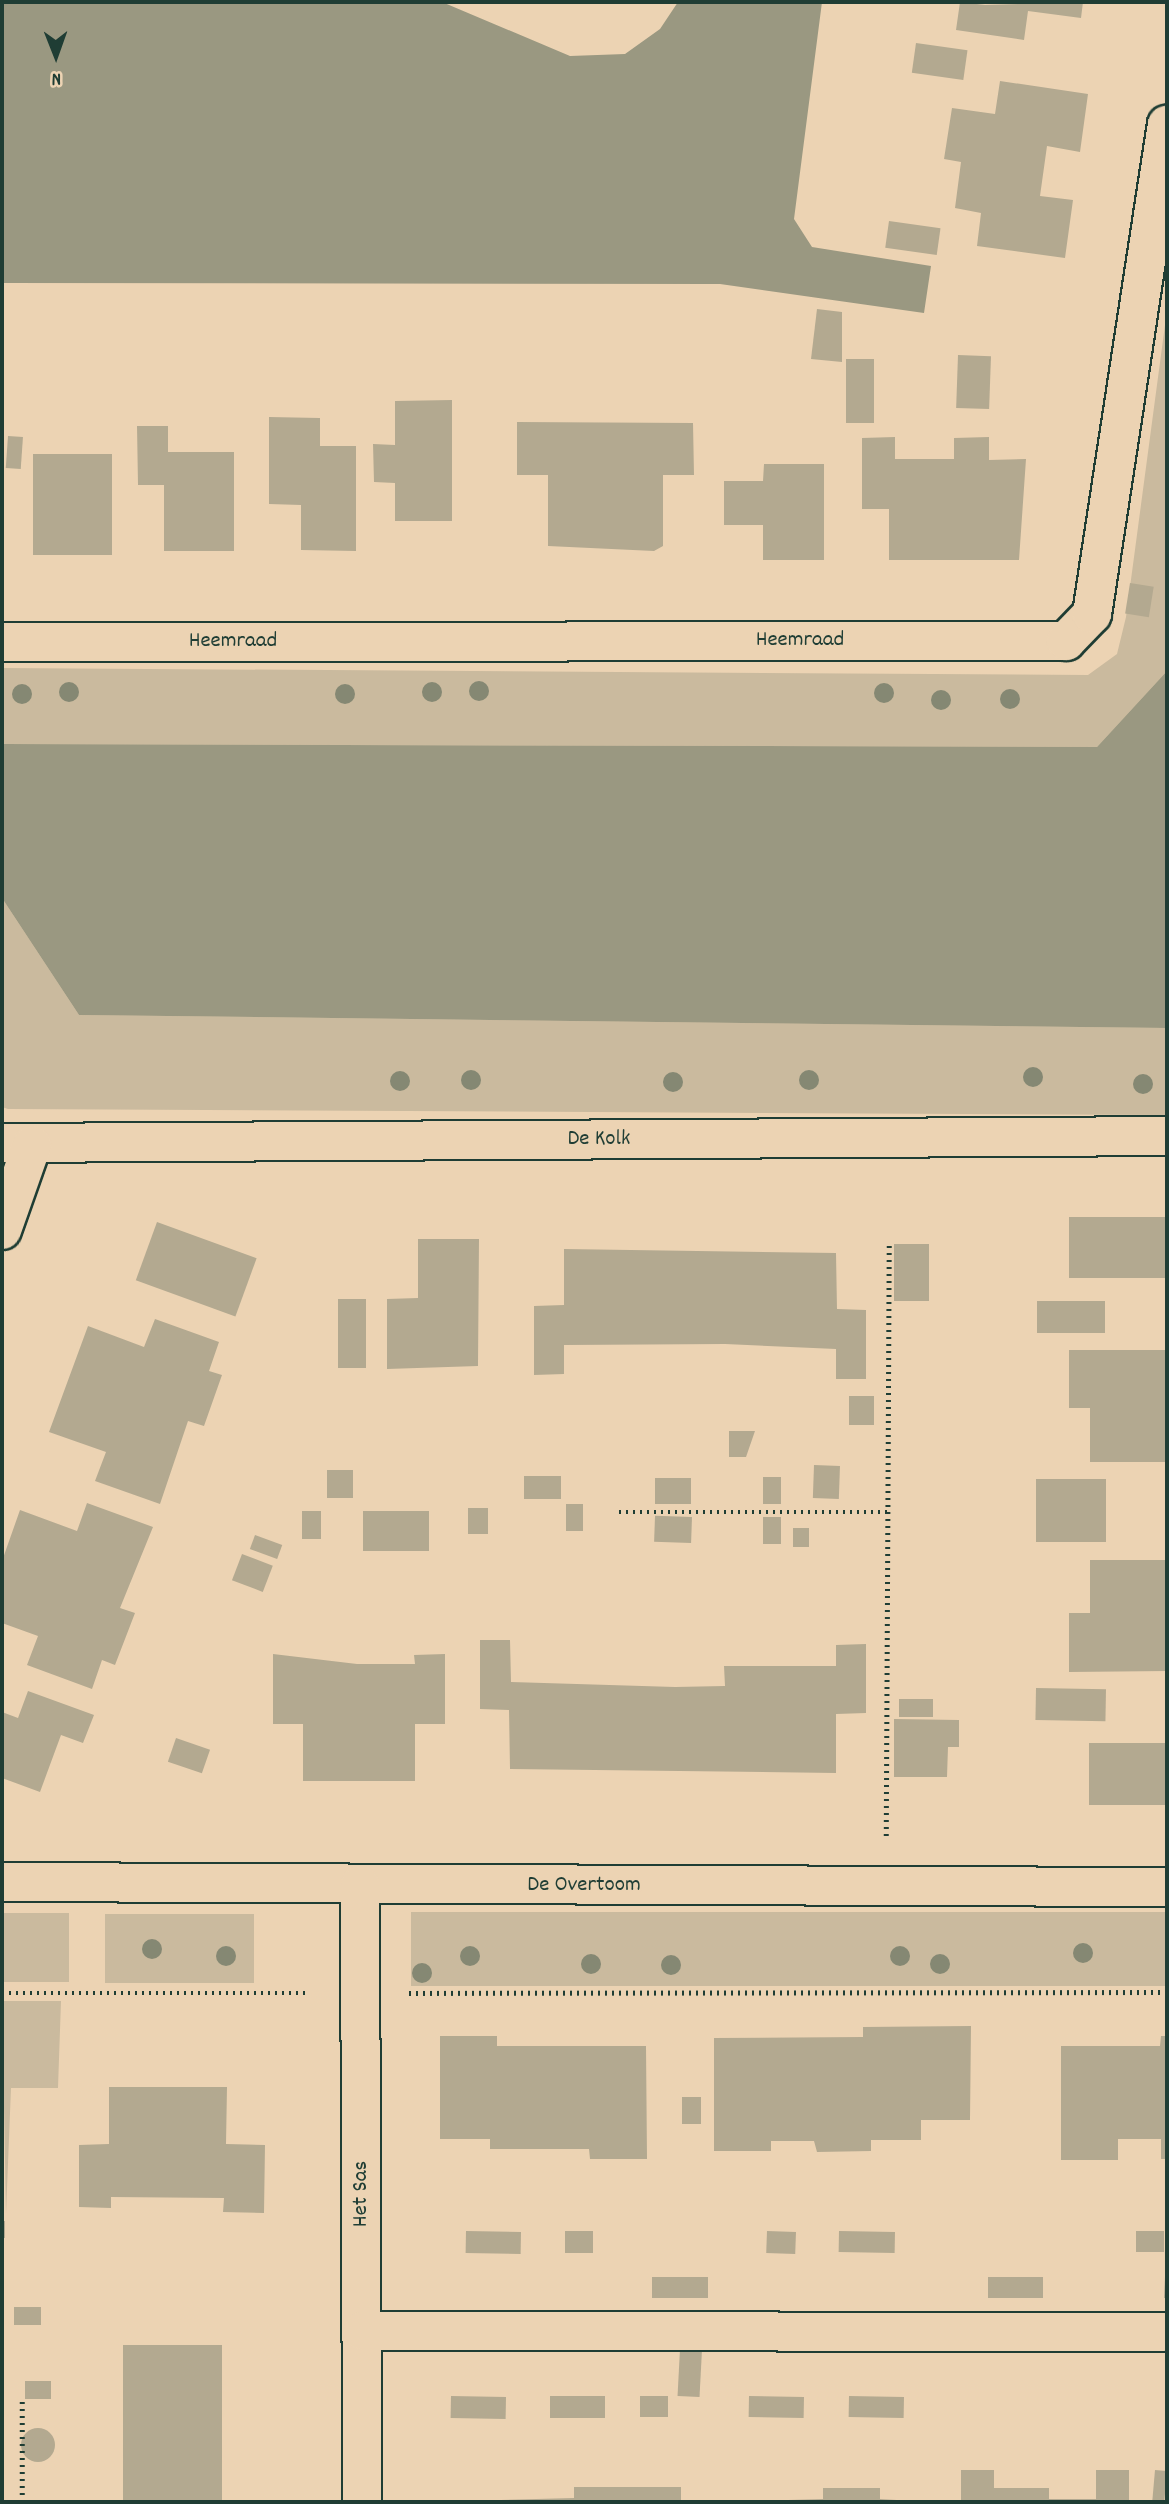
<!DOCTYPE html>
<html>
<head>
<meta charset="utf-8">
<style>
  body { margin:0 }
  #map { position:relative; width:1169px; height:2504px; overflow:hidden; background:#ecd3b3; font-family:Dekko,sans-serif }
  div>[style] { position:absolute }
  [style*='--x'] { left:calc(var(--x)*1px); top:calc(var(--y)*1px); width:calc(var(--w)*1px); rotate:calc(var(--a)*1deg) }
  .green>* { inset:0; background:#caba9e; transform-origin:0 0 }
  .water>* { inset:0; background:#9a9881 }
  .building>* { inset:0; background:#b3a990; transform-origin:0 0 }
  .round { border-radius:50% }
  .path>* { height:4.5px; margin-top:-2.25px; transform-origin:0; background:repeating-linear-gradient(90deg,#1f3d34 0 2px,transparent 0 7px) }
  .roads { filter:drop-shadow(2px 0 #1f3d34) drop-shadow(-2px 0 #1f3d34) drop-shadow(0 2px #1f3d34) drop-shadow(0 -2px #1f3d34) }
  .minor>* { height:38px; margin:-19px; padding:0 19px; transform-origin:19px; border-radius:19px; background:#ecd3b3 }
  .trees>* { width:20px; height:20px; margin:-10px; border-radius:50%; background:#858873 }
  span { translate:-50% -50%; white-space:nowrap; text-align:center; line-height:1.15; -webkit-text-stroke:5px #ecd3b3; paint-order:stroke }
  .street-label { font-size:23px; color:#1f3d34 }
  .frame { position:absolute; inset:0; border:4px solid #1f3d34; pointer-events:none }
  .north { position:absolute; left:21px; top:21px; width:70px; height:70px; -webkit-text-stroke:5px #ecd3b3; paint-order:stroke; rotate:179deg; font-size:19px; font-weight:700; line-height:28px; text-align:center; color:#1f3d34 }
  .north::after { content:''; display:block; margin:auto; width:24px; height:32px; background:#1f3d34; clip-path:polygon(50% 0,100% 100%,50% 72%,0 100%) }
</style>
</head>
<body>
<div id="map">
  <div class="green">
    <i style="clip-path:polygon(1167px 310px,1167px 671px,1097px 747px,2px 744px,2px 668px,1088px 675px,1117px 654px,1126px 617px)"></i>
    <i style="clip-path:polygon(2px 898px,79px 1015px,1167px 1028px,1167px 1115px,8px 1109px,2px 1107px)"></i>
    <i style="left:411px;top:1912px;width:756px;height:74px"></i>
    <i style="left:2px;top:1913px;width:67px;height:69px"></i>
    <i style="left:105px;top:1914px;width:149px;height:69px"></i>
    <i style="clip-path:polygon(2px 2001px,61px 2001px,58px 2088px,11px 2088px,6px 2214px)"></i>
  </div>
  <div class="water">
    <i style="clip-path:polygon(2px 2px,442px 2px,570px 56px,625px 54px,660px 29px,678px 2px,822px 2px,794px 219px,812px 247px,931px 266px,924px 313px,720px 284px,2px 283px)"></i>
    <i style="clip-path:polygon(1167px 671px,1167px 1028px,79px 1015px,2px 898px,2px 744px,1097px 747px)"></i>
  </div>
  <div class="building">
    <i style="clip-path:polygon(960px 2px,985px 5px,1083px 2px,1081px 18px,1028px 11px,1024px 40px,956px 30px)"></i>
    <i style="left:916px;top:43px;width:52px;height:30px;rotate:8deg"></i>
    <i style="clip-path:polygon(1000px 81px,1088px 94px,1080px 152px,1047px 146px,1040px 196px,1073px 200px,1065px 258px,977px 246px,981px 213px,955px 208px,961px 162px,944px 159px,952px 108px,995px 114px)"></i>
    <i style="left:889px;top:221px;width:52px;height:27px;rotate:8deg"></i>
    <i style="clip-path:polygon(817px 309px,842px 312px,842px 362px,811px 359px)"></i>
    <i style="left:958px;top:355px;width:33px;height:53px;rotate:2deg"></i>
    <i style="left:846px;top:359px;width:28px;height:64px"></i>
    <i style="clip-path:polygon(452px 400px,452px 521px,395px 521px,395px 483px,374px 482px,373px 444px,395px 445px,395px 401px)"></i>
    <i style="clip-path:polygon(269px 417px,320px 418px,320px 446px,356px 446px,356px 551px,301px 550px,301px 505px,269px 504px)"></i>
    <i style="clip-path:polygon(517px 422px,693px 423px,694px 475px,663px 475px,663px 546px,654px 551px,548px 546px,548px 475px,517px 475px)"></i>
    <i style="clip-path:polygon(137px 426px,168px 426px,168px 452px,234px 452px,234px 551px,164px 551px,164px 485px,138px 485px)"></i>
    <i style="left:8px;top:436px;width:15px;height:32px;rotate:4deg"></i>
    <i style="clip-path:polygon(895px 437px,895px 459px,954px 459px,954px 438px,989px 437px,989px 460px,1026px 459px,1019px 560px,889px 560px,889px 509px,862px 509px,862px 438px)"></i>
    <i style="left:33px;top:454px;width:79px;height:101px"></i>
    <i style="clip-path:polygon(764px 464px,824px 464px,824px 560px,763px 560px,763px 525px,724px 525px,724px 481px,763px 481px)"></i>
    <i style="left:1130px;top:583px;width:24px;height:31px;rotate:9deg"></i>
    <i style="left:1167px;top:1217px;width:61px;height:98px;rotate:90deg"></i>
    <i style="left:157px;top:1222px;width:106px;height:62px;rotate:20deg"></i>
    <i style="clip-path:polygon(418px 1239px,479px 1239px,478px 1366px,387px 1369px,387px 1299px,418px 1298px)"></i>
    <i style="left:894px;top:1244px;width:35px;height:57px"></i>
    <i style="clip-path:polygon(564px 1249px,836px 1253px,837px 1309px,866px 1310px,866px 1379px,836px 1379px,836px 1349px,725px 1344px,564px 1345px,564px 1374px,534px 1375px,534px 1306px,564px 1305px)"></i>
    <i style="left:338px;top:1299px;width:28px;height:69px"></i>
    <i style="left:1037px;top:1301px;width:68px;height:32px"></i>
    <i style="clip-path:polygon(155px 1319px,219px 1342px,209px 1371px,222px 1375px,204px 1426px,188px 1421px,160px 1504px,95px 1481px,106px 1452px,49px 1432px,88px 1326px,144px 1347px)"></i>
    <i style="clip-path:polygon(1069px 1350px,1167px 1350px,1167px 1462px,1090px 1462px,1090px 1408px,1069px 1408px)"></i>
    <i style="left:849px;top:1396px;width:25px;height:29px"></i>
    <i style="clip-path:polygon(729px 1431px,755px 1431px,746px 1457px,729px 1457px)"></i>
    <i style="left:814px;top:1465px;width:26px;height:33px;rotate:2deg"></i>
    <i style="left:353px;top:1470px;width:28px;height:26px;rotate:90deg"></i>
    <i style="left:561px;top:1476px;width:23px;height:37px;rotate:90deg"></i>
    <i style="left:763px;top:1477px;width:18px;height:27px"></i>
    <i style="left:655px;top:1478px;width:36px;height:26px"></i>
    <i style="left:1036px;top:1479px;width:70px;height:63px"></i>
    <i style="clip-path:polygon(87px 1503px,153px 1527px,120px 1608px,135px 1613px,115px 1665px,102px 1660px,92px 1689px,27px 1665px,38px 1636px,2px 1623px,2px 1561px,20px 1510px,77px 1531px)"></i>
    <i style="left:566px;top:1504px;width:17px;height:27px"></i>
    <i style="left:468px;top:1508px;width:20px;height:26px"></i>
    <i style="left:302px;top:1511px;width:19px;height:28px"></i>
    <i style="left:363px;top:1511px;width:66px;height:40px"></i>
    <i style="left:692px;top:1517px;width:26px;height:37px;rotate:92deg"></i>
    <i style="left:763px;top:1517px;width:18px;height:27px"></i>
    <i style="left:809px;top:1528px;width:19px;height:16px;rotate:90deg"></i>
    <i style="left:255px;top:1535px;width:29px;height:15px;rotate:20deg"></i>
    <i style="left:242px;top:1554px;width:33px;height:28px;rotate:21deg"></i>
    <i style="clip-path:polygon(1090px 1560px,1167px 1560px,1167px 1671px,1069px 1672px,1069px 1613px,1090px 1613px)"></i>
    <i style="clip-path:polygon(480px 1640px,510px 1640px,511px 1682px,675px 1687px,725px 1686px,724px 1666px,836px 1666px,836px 1645px,866px 1644px,866px 1713px,836px 1714px,836px 1773px,510px 1769px,509px 1710px,480px 1709px)"></i>
    <i style="clip-path:polygon(273px 1654px,357px 1664px,415px 1664px,414px 1655px,445px 1654px,445px 1724px,415px 1724px,415px 1781px,303px 1781px,303px 1724px,273px 1724px)"></i>
    <i style="left:1036px;top:1688px;width:70px;height:32px;rotate:1deg"></i>
    <i style="clip-path:polygon(28px 1691px,94px 1715px,83px 1743px,61px 1735px,40px 1792px,2px 1778px,2px 1712px,18px 1718px)"></i>
    <i style="left:899px;top:1699px;width:34px;height:18px"></i>
    <i style="clip-path:polygon(894px 1719px,959px 1720px,959px 1747px,948px 1747px,947px 1777px,894px 1777px)"></i>
    <i style="left:176px;top:1738px;width:36px;height:25px;rotate:19deg"></i>
    <i style="left:1089px;top:1743px;width:78px;height:62px"></i>
    <i style="clip-path:polygon(971px 2026px,970px 2120px,921px 2120px,921px 2140px,871px 2140px,871px 2151px,817px 2152px,814px 2141px,771px 2141px,771px 2151px,714px 2151px,714px 2038px,863px 2037px,863px 2027px)"></i>
    <i style="clip-path:polygon(440px 2036px,497px 2036px,497px 2046px,646px 2046px,647px 2159px,590px 2159px,589px 2149px,490px 2149px,490px 2139px,440px 2139px)"></i>
    <i style="clip-path:polygon(1161px 2036px,1167px 2036px,1167px 2159px,1161px 2159px,1161px 2139px,1118px 2139px,1118px 2160px,1061px 2160px,1061px 2046px,1160px 2046px)"></i>
    <i style="clip-path:polygon(109px 2087px,227px 2087px,226px 2144px,265px 2145px,264px 2213px,223px 2212px,224px 2198px,111px 2197px,111px 2208px,79px 2207px,79px 2145px,109px 2144px)"></i>
    <i style="left:701px;top:2097px;width:27px;height:19px;rotate:90deg"></i>
    <i style="left:2px;top:2221px;width:3px;height:17px"></i>
    <i style="left:466px;top:2231px;width:55px;height:22px;rotate:1deg"></i>
    <i style="left:593px;top:2231px;width:22px;height:28px;rotate:90deg"></i>
    <i style="left:767px;top:2231px;width:29px;height:22px;rotate:2deg"></i>
    <i style="left:839px;top:2231px;width:56px;height:21px;rotate:1deg"></i>
    <i style="left:1164px;top:2231px;width:21px;height:28px;rotate:90deg"></i>
    <i style="left:652px;top:2277px;width:56px;height:21px"></i>
    <i style="left:988px;top:2277px;width:55px;height:21px"></i>
    <i style="clip-path:polygon(1165px 2277px,1167px 2277px,1167px 2298px,1164px 2298px)"></i>
    <i style="left:14px;top:2307px;width:27px;height:18px"></i>
    <i style="left:123px;top:2345px;width:99px;height:157px"></i>
    <i style="left:680px;top:2349px;width:22px;height:47px;rotate:3deg"></i>
    <i style="left:25px;top:2381px;width:26px;height:18px"></i>
    <i style="left:451px;top:2396px;width:55px;height:22px;rotate:1deg"></i>
    <i style="left:550px;top:2396px;width:55px;height:22px"></i>
    <i style="left:640px;top:2396px;width:28px;height:21px"></i>
    <i style="left:749px;top:2396px;width:55px;height:21px;rotate:1deg"></i>
    <i style="left:849px;top:2396px;width:55px;height:21px;rotate:1deg"></i>
    <i class="round" style="left:21px;top:2428px;width:34px;height:34px"></i>
    <i style="clip-path:polygon(961px 2470px,994px 2470px,994px 2488px,1049px 2488px,1049px 2499px,1096px 2499px,1096px 2470px,1129px 2470px,1129px 2502px,961px 2502px)"></i>
    <i style="left:1155px;top:2470px;width:12px;height:32px;rotate:5deg"></i>
    <i style="clip-path:polygon(574px 2487px,681px 2487px,681px 2502px,425px 2502px,574px 2498px)"></i>
    <i style="clip-path:polygon(823px 2488px,880px 2488px,880px 2499px,930px 2502px,723px 2502px,823px 2499px)"></i>
  </div>
  <div class="path">
    <i style="--x:619;--y:1512;--w:269;--a:0"></i>
    <i style="--x:886;--y:1836;--w:591;--a:-89.71"></i>
    <i style="--x:2;--y:1993;--w:307;--a:0"></i>
    <i style="--x:409;--y:1993;--w:758;--a:-0.08"></i>
    <i style="--x:22;--y:2502;--w:101;--a:-90"></i>
  </div>
  <div class="roads">
    <div class="minor">
      <i style="--x:2;--y:642;--w:1064;--a:-0.05"></i>
      <i style="--x:1066;--y:641;--w:37;--a:-46"></i>
      <i style="--x:1092;--y:614;--w:495;--a:-81.3"></i>
      <i style="--x:2;--y:1143;--w:1165;--a:-0.34"></i>
      <i style="--x:2;--y:1230;--w:90;--a:-70.6"></i>
      <i style="--x:2;--y:1882;--w:1165;--a:0.25"></i>
      <i style="--x:360;--y:1885;--w:617;--a:89.81"></i>
      <i style="--x:363;--y:2331;--w:801;--a:0.07"></i>
    </div>
  </div>
  <div class="trees">
    <i style="left:479px;top:691px"></i>
    <i style="left:69px;top:692px"></i>
    <i style="left:432px;top:692px"></i>
    <i style="left:884px;top:693px"></i>
    <i style="left:22px;top:694px"></i>
    <i style="left:345px;top:694px"></i>
    <i style="left:1010px;top:699px"></i>
    <i style="left:941px;top:700px"></i>
    <i style="left:1033px;top:1077px"></i>
    <i style="left:471px;top:1080px"></i>
    <i style="left:809px;top:1080px"></i>
    <i style="left:400px;top:1081px"></i>
    <i style="left:673px;top:1082px"></i>
    <i style="left:1143px;top:1084px"></i>
    <i style="left:152px;top:1949px"></i>
    <i style="left:1083px;top:1953px"></i>
    <i style="left:226px;top:1956px"></i>
    <i style="left:470px;top:1956px"></i>
    <i style="left:900px;top:1956px"></i>
    <i style="left:591px;top:1964px"></i>
    <i style="left:940px;top:1964px"></i>
    <i style="left:671px;top:1965px"></i>
    <i style="left:422px;top:1973px"></i>
  </div>
  <div class="street-label">
    <span style="left:800px;top:641px">Heemraad</span>
    <span style="left:233px;top:642px">Heemraad</span>
    <span style="left:599px;top:1140px">De Kolk</span>
    <span style="left:584px;top:1886px">De Overtoom</span>
    <span style="left:362px;top:2194px;rotate:-90deg">Het Sas</span>
  </div>
  <div class="frame"></div>
  <div class="north">N</div>
</div>
</body>
</html>
